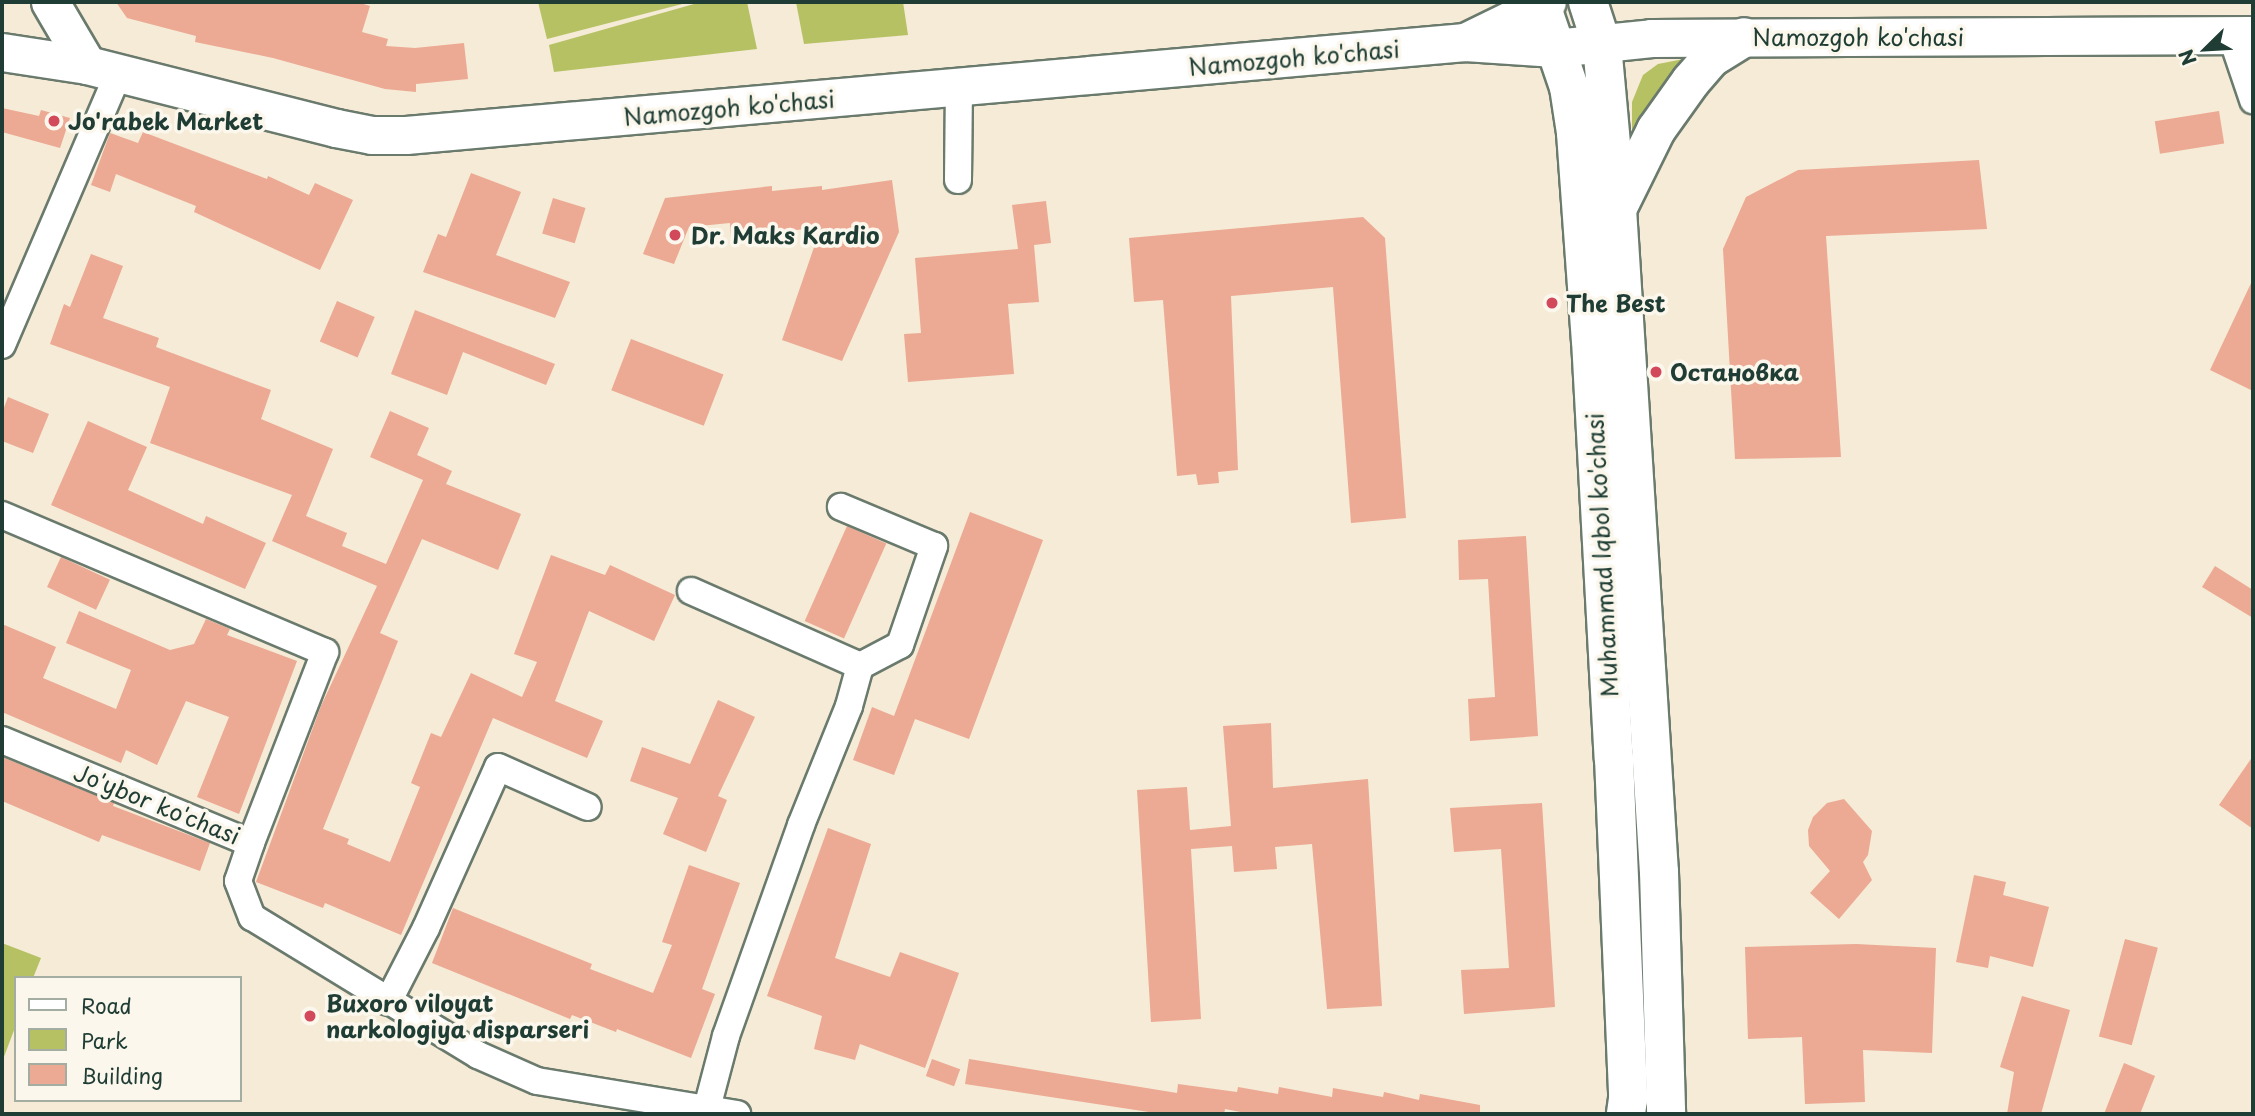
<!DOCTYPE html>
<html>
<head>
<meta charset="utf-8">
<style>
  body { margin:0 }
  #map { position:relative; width:2255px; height:1116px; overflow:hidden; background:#f5ebd6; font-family:"Playpen Sans",sans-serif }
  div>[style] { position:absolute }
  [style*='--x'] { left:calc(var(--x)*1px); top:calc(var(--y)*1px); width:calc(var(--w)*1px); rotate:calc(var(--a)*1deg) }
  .green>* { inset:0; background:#b5c163 }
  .building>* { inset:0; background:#eca993; transform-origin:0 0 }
  .roads { filter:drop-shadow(2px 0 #6a7a6d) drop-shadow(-2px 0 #6a7a6d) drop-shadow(0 2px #6a7a6d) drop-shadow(0 -2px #6a7a6d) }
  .street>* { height:26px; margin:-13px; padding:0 13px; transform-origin:13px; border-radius:13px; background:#fff }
  .secondary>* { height:37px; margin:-18.5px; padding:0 18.5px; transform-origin:18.5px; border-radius:18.5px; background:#fff }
  .primary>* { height:38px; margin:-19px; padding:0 19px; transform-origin:19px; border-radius:19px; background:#fff }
  .dots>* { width:19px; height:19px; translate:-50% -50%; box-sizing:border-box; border:4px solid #fbf7ec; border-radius:50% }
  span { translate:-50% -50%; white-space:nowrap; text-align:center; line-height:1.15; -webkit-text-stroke:7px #fbf7ec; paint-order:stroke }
  .street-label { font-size:23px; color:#1f3d34 }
  .poi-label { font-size:23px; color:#1f3d34; font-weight:700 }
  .left { translate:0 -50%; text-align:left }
  .frame { position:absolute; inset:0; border:4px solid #1f3d34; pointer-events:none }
  .legend { position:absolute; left:14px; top:976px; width:228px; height:126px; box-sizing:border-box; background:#fbf7ec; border:2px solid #a3ada2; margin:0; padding:9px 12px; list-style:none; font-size:21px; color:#1f3d34 }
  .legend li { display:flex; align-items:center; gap:14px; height:35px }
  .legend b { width:35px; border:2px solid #a3ada2 }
  .north { position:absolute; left:2171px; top:14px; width:70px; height:70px; -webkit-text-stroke:5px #fbf7ec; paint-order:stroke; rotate:246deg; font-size:19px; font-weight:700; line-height:28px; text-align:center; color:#1f3d34 }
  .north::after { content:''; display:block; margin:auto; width:24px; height:32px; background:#1f3d34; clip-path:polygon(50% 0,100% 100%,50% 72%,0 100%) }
</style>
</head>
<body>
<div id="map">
  <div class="green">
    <i style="clip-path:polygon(538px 2px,690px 2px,547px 39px)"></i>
    <i style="clip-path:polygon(701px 2px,747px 2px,757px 49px,554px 72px,549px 45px)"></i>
    <i style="clip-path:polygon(796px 2px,903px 2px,908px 35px,804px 44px)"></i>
    <i style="clip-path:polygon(1694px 57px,1632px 153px,1632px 102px,1643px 75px,1658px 64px)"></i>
    <i style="clip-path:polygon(2px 943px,41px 958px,33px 978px,16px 978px,16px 1025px,2px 1062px)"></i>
  </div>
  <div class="building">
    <i style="clip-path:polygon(116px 2px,357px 2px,370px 6px,362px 32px,388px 39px,386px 46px,415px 48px,464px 43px,468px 79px,416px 84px,416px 92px,385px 89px,273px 58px,195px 42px,196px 36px,127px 18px)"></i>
    <i style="clip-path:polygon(2px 108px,39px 116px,41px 110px,70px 118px,60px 148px,2px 132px)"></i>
    <i style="left:2219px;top:111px;width:33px;height:65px;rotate:81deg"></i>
    <i style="clip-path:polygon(143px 132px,267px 179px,268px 176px,309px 195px,315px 183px,353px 200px,320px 270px,194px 212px,196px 206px,116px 174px,110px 192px,91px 185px,110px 133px,138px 143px)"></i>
    <i style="clip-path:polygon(1979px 160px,1987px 229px,1826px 236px,1841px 457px,1735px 459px,1723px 249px,1746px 197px,1798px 170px)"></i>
    <i style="clip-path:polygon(471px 173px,521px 192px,496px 255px,570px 282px,555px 318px,423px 272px,438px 234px,446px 237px)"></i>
    <i style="clip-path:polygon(892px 180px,899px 232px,842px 361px,782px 340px,821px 227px,731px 238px,730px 223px,689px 227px,674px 264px,643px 254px,665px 198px,772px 186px,772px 191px,822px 186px,822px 190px)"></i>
    <i style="left:553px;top:198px;width:34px;height:37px;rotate:17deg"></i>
    <i style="clip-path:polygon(1046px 201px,1051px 243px,1034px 245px,1039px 302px,1008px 304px,1014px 374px,908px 382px,904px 334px,921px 333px,915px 258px,1018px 249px,1012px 205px)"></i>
    <i style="clip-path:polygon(1363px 217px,1385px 238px,1406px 518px,1351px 523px,1333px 287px,1231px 296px,1238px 470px,1218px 472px,1219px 483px,1198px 485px,1196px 474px,1177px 476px,1163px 300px,1134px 302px,1129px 238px)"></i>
    <i style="clip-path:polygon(91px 254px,123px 266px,103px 318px,159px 338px,156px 347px,271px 390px,261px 419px,333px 449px,306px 516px,347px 533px,342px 546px,386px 564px,423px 480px,370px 457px,390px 411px,429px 428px,417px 455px,452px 471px,446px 484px,521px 514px,498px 570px,422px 539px,380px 633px,398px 641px,323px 829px,349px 839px,347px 844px,390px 862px,420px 787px,411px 783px,431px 733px,441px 737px,471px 673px,522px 697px,537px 662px,514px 654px,551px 555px,605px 575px,610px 565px,675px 595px,654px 641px,589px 611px,555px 701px,603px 721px,587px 758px,493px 718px,401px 935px,325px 903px,323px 908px,256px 882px,321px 706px,377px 586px,272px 541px,292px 495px,150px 443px,170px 387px,50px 344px,64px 304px,70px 307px)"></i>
    <i style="clip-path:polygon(2253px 279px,2253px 391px,2210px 370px)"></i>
    <i style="left:337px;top:301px;width:41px;height:44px;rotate:23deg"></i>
    <i style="clip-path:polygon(415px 310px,555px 364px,546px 385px,463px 352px,447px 395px,391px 374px)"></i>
    <i style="left:631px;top:339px;width:99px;height:55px;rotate:21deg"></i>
    <i style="clip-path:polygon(8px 397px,49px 414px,33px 453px,2px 441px,2px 413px)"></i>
    <i style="clip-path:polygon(88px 421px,147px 447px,128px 490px,203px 524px,206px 516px,266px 543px,245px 589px,51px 505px)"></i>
    <i style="clip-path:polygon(970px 512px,1043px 540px,969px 739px,915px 719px,894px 775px,853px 760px,872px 707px,894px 716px)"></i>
    <i style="left:847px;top:526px;width:43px;height:104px;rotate:24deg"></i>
    <i style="clip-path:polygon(1526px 536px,1538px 736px,1470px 741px,1468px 699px,1495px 697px,1488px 579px,1459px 580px,1458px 540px)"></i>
    <i style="left:61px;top:557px;width:54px;height:33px;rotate:25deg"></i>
    <i style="clip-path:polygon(2215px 566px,2253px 590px,2253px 618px,2202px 587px)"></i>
    <i style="clip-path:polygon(79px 611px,170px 650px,194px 644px,206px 619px,230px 629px,227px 635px,297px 661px,239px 814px,197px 797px,229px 717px,186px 701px,157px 765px,126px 750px,121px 763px,2px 712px,2px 624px,56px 647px,43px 678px,116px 709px,131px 670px,66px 643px)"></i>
    <i style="clip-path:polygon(718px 700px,755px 717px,718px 796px,727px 800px,706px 852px,663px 834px,678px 798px,630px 781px,642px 747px,690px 764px)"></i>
    <i style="clip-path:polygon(1271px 723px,1273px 788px,1368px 779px,1382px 1006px,1327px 1009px,1312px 844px,1275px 847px,1277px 869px,1234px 872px,1232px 846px,1191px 849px,1201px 1019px,1151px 1022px,1137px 790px,1187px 787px,1190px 830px,1231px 826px,1223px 726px)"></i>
    <i style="clip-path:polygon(2253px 756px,2253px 829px,2219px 805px)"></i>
    <i style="clip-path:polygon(2px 757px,114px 803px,113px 806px,210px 843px,200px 871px,102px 835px,99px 842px,2px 801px)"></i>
    <i style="clip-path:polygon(1844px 799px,1872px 831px,1868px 855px,1863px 862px,1872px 880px,1839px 919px,1810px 893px,1830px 871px,1809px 846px,1808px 830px,1813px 817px,1827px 803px)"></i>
    <i style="clip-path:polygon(1542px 803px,1555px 1007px,1464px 1014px,1461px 970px,1509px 968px,1501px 849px,1454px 852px,1450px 808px)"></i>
    <i style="clip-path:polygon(828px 828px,871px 844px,835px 958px,890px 977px,900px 952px,959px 973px,925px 1068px,860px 1044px,855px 1060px,814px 1049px,822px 1016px,767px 996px)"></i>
    <i style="clip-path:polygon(689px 865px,740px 883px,702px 989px,715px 994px,691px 1058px,617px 1029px,616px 1032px,572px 1015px,570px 1019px,432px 963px,453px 908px,592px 964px,590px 969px,653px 993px,672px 945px,662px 942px)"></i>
    <i style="clip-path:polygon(1974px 875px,2006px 882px,2003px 895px,2049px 907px,2033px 967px,1990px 956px,1988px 968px,1956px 962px)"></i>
    <i style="left:2125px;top:939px;width:34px;height:101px;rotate:15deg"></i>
    <i style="clip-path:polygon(1856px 944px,1936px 948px,1932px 1053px,1863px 1050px,1865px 1102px,1805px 1104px,1802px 1037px,1748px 1039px,1745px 947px)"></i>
    <i style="clip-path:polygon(2022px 996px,2070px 1010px,2041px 1114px,2007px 1114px,2014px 1072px,2000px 1067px)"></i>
    <i style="left:932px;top:1059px;width:30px;height:18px;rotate:20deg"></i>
    <i style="clip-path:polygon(969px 1059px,1177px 1093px,1178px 1084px,1237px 1092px,1238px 1087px,1278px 1094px,1279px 1087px,1332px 1097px,1333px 1088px,1383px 1097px,1384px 1092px,1419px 1100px,1420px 1094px,1480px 1105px,1480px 1114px,1251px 1114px,1225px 1109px,1224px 1114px,1162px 1114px,965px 1084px)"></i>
    <i style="clip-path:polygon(2124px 1063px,2155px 1076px,2140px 1114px,2104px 1114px)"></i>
  </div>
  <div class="roads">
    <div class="street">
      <i style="--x:2231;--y:35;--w:69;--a:71.3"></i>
      <i style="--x:958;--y:180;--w:94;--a:-89.4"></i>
      <i style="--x:2;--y:345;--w:295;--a:-66.8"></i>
      <i style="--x:2;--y:515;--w:351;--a:23"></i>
      <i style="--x:325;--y:652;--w:205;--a:111.2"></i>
      <i style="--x:691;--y:591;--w:185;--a:23.9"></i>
      <i style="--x:2;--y:740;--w:269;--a:22.5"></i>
      <i style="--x:251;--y:843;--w:40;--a:108.9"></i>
      <i style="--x:238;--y:881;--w:39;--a:69"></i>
      <i style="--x:252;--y:917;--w:265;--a:31.4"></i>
      <i style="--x:478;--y:1055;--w:64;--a:23.8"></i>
      <i style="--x:537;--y:1081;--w:203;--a:9.4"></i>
      <i style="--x:388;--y:1002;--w:83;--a:-62.8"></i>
      <i style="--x:426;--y:928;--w:176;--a:-65.9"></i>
      <i style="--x:498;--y:767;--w:98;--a:24"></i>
      <i style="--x:707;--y:1108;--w:74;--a:-75.2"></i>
      <i style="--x:726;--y:1036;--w:224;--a:-70.4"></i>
      <i style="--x:801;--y:825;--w:128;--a:-68"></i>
      <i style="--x:849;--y:706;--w:41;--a:-74.6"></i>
      <i style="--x:860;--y:666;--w:45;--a:-27.7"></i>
      <i style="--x:900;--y:645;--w:105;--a:-71"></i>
      <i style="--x:934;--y:546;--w:101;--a:-157.2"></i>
    </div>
    <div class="secondary">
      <i style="--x:50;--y:2;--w:73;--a:59.6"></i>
      <i style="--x:1465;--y:42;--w:91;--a:-26"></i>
      <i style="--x:2;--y:52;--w:86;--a:8.7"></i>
      <i style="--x:87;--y:65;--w:257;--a:14.2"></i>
      <i style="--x:336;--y:128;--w:36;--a:11"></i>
      <i style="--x:371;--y:135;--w:35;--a:0"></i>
      <i style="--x:406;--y:135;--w:1063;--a:-5.02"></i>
      <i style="--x:1465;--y:42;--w:90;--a:3.8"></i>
      <i style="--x:1555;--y:48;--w:97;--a:-5.9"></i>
      <i style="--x:1651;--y:38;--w:602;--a:-0.29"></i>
    </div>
    <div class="primary">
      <i style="--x:1540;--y:2;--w:90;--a:71.2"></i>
      <i style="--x:1569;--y:87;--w:47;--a:81.3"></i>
      <i style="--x:1576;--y:133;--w:208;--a:85.9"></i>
      <i style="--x:1591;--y:340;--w:419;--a:86.9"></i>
      <i style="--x:1614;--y:758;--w:341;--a:87.6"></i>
      <i style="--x:1628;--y:1099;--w:15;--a:98"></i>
      <i style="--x:1588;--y:2;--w:45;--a:72"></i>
      <i style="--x:1602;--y:45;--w:165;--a:84.8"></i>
      <i style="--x:1617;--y:209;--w:664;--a:86.38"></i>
      <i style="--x:1659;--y:872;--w:242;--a:88.3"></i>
      <i style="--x:1618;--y:207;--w:86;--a:-63.7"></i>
      <i style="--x:1656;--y:130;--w:60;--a:-54.5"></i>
      <i style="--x:1691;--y:81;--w:30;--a:-49"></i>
      <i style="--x:1711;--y:58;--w:39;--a:-32"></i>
    </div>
  </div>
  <div class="dots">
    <i style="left:54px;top:121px;background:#d1495b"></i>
    <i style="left:675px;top:235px;background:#d1495b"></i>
    <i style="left:1552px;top:303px;background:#d1495b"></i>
    <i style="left:1656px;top:372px;background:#d1495b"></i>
    <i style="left:310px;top:1016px;background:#d1495b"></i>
  </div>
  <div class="street-label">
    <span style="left:1858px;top:37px">Namozgoh ko'chasi</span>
    <span style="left:1294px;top:58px;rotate:-5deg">Namozgoh ko'chasi</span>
    <span style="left:729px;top:108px;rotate:-5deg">Namozgoh ko'chasi</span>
    <span style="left:1602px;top:555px;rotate:-93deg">Muhammad Iqbol ko'chasi</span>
    <span style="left:157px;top:804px;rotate:22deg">Jo'ybor ko'chasi</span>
  </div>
  <div class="poi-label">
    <span class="left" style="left:68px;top:121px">Jo'rabek Market</span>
    <span class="left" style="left:691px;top:235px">Dr. Maks Kardio</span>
    <span class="left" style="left:1566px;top:303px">The Best</span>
    <span class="left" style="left:1670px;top:372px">Остановка</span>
    <span class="left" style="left:326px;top:1016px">Buxoro viloyat<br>narkologiya disparseri</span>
  </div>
  <div class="frame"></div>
  <ul class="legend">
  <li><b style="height:9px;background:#fff"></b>Road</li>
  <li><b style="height:19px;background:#b5c163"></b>Park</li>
  <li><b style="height:19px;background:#eca993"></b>Building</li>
  </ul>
  <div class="north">N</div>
</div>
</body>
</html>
